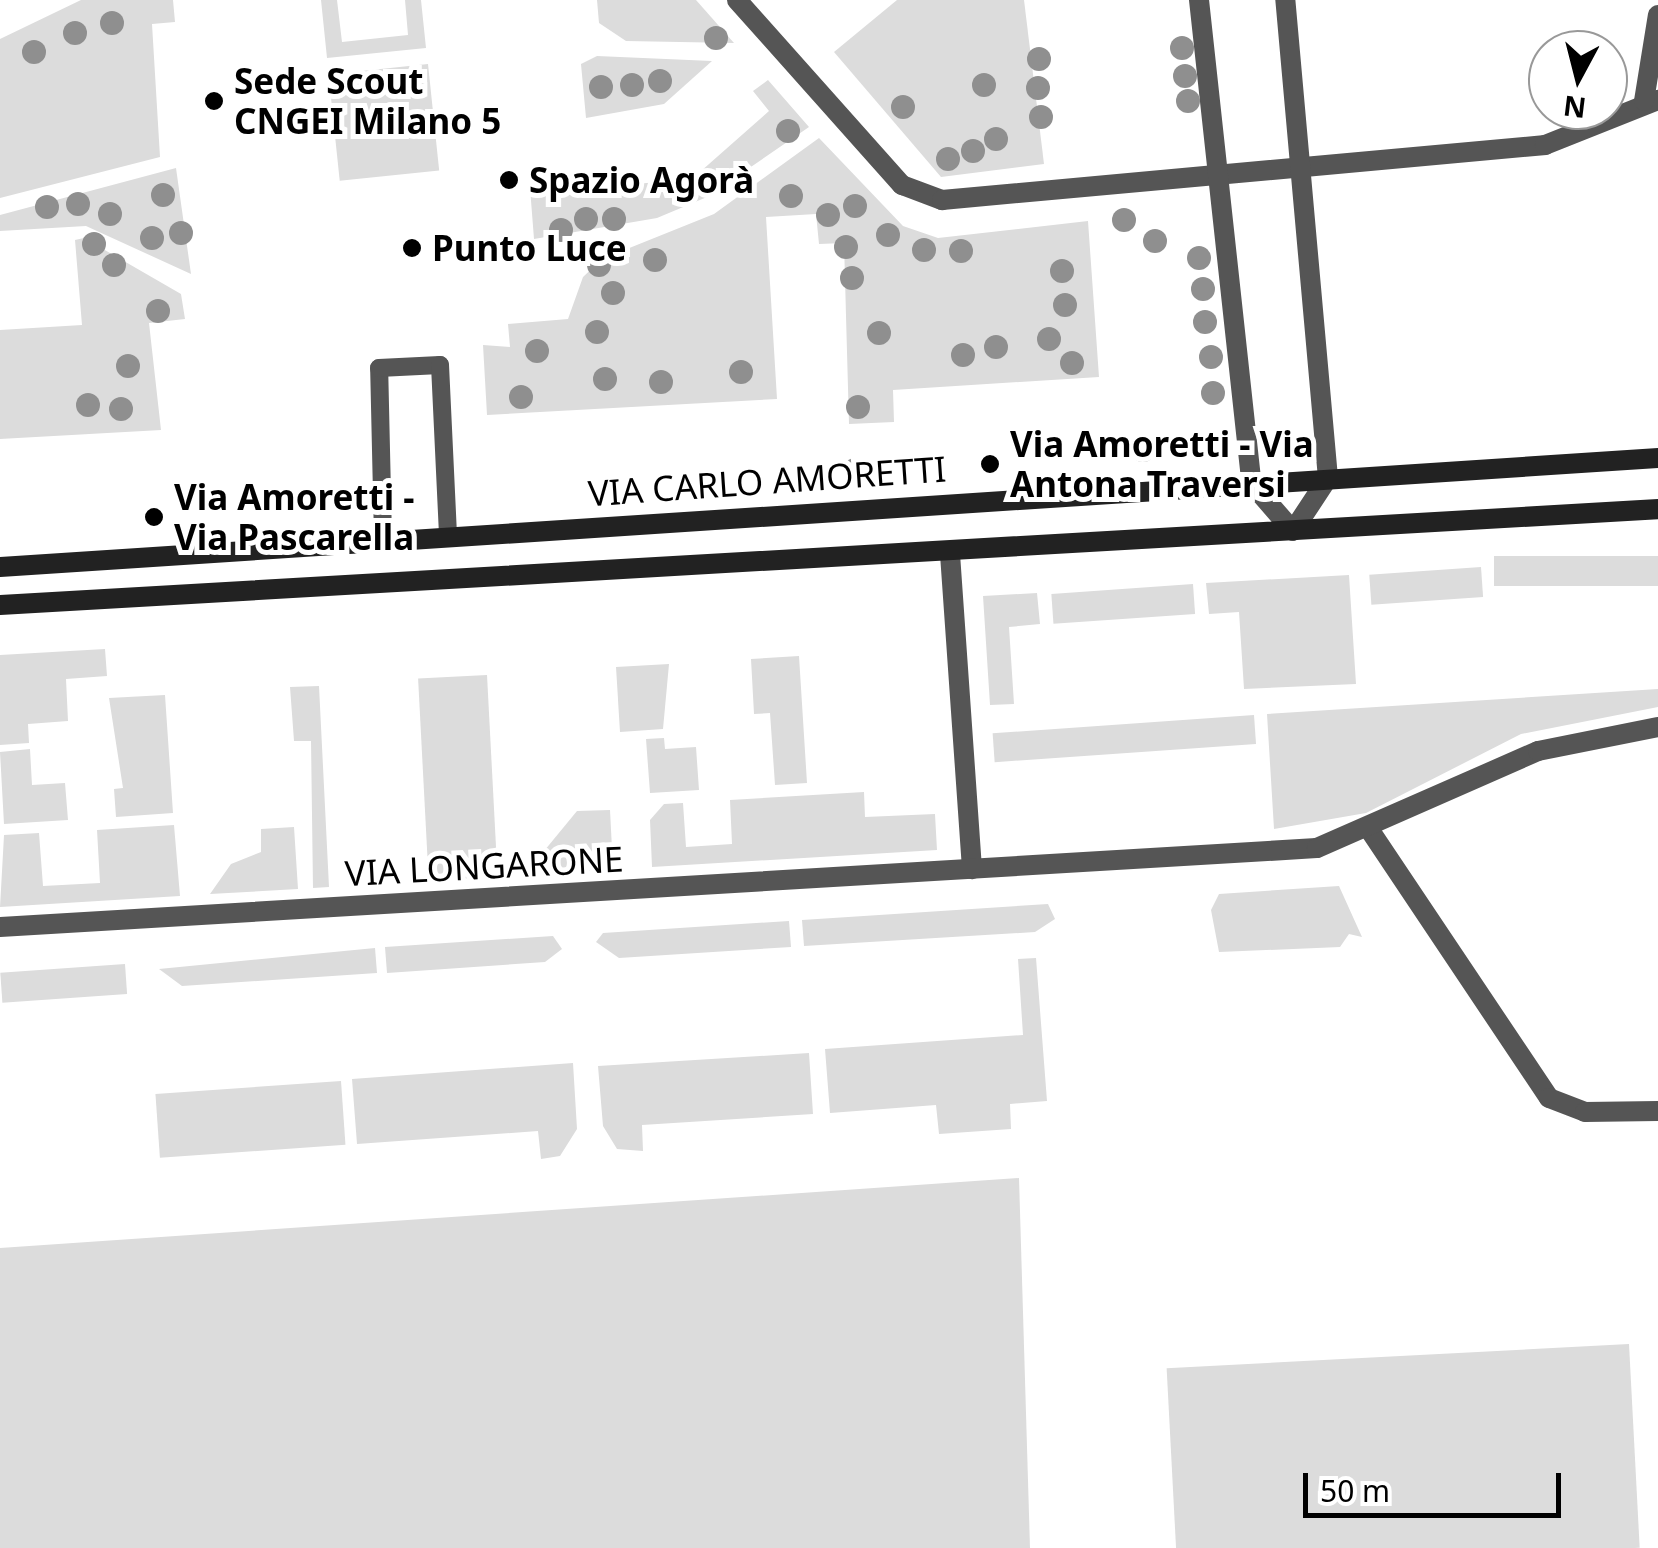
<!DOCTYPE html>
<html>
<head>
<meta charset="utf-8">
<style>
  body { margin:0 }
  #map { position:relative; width:1658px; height:1548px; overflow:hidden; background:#fff; font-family:"Noto Sans",sans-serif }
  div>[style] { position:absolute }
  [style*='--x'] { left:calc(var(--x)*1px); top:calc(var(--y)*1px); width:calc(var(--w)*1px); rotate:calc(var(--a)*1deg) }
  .green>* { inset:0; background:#dcdcdc; transform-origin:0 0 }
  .lane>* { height:18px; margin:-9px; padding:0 9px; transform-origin:9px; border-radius:9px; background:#555 }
  .street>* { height:20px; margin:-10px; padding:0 10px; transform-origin:10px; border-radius:10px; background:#555 }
  .secondary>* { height:20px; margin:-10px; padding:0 10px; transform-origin:10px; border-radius:10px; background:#222 }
  .trees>* { width:24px; height:24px; margin:-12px; border-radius:50%; background:#8f8f8f }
  .dots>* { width:28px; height:28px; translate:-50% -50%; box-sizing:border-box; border:5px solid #fff; border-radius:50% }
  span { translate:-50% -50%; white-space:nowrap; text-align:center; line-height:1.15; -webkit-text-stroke:10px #fff; paint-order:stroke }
  .poi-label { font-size:35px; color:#000; font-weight:700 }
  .left { translate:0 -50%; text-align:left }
  .street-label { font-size:35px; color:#000 }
  .north { position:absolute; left:1528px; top:30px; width:100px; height:100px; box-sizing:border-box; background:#fff; border:2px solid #999; border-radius:50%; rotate:187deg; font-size:28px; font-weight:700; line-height:40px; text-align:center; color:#000 }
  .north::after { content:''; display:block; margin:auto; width:35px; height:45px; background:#000; clip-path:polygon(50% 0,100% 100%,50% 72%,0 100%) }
  .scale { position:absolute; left:1303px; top:1473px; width:258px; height:45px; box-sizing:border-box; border:5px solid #000; border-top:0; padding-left:12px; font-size:30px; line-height:35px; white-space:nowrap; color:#000; -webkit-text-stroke:8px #fff; paint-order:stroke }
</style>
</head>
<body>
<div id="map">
  <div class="green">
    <i style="clip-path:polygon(81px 0,173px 0,175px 22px,152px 24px,160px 157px,0 198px,0 39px)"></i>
    <i style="clip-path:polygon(321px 0,337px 0,342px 42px,408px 35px,405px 0,421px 0,426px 48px,327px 58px)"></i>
    <i style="clip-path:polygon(597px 0,696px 0,734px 43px,626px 41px,599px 23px)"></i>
    <i style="clip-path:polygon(897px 0,1024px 0,1044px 164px,941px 177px,834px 52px)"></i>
    <i style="clip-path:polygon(597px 56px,712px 61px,664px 104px,586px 118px,581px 64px)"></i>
    <i style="left:428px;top:64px;width:107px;height:100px;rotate:84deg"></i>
    <i style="clip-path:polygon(768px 80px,809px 127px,707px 197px,657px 218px,534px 239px,529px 175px,588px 170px,590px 188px,692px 179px,769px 111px,753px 91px)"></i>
    <i style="clip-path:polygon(819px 138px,903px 226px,938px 238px,1088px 221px,1099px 377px,893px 390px,894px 422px,849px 424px,844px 243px,819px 244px,816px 214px,766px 217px,777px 399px,487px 415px,483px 345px,510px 347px,508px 324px,568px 319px,583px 277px,602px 259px,714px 214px)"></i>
    <i style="clip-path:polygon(176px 168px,191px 274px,86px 226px,0 231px,0 215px)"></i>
    <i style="clip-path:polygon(84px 238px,181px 294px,185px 319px,149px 323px,161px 430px,0 439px,0 330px,82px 325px,75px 240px)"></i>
    <i style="left:1658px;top:556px;width:30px;height:164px;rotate:90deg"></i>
    <i style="left:1481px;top:567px;width:30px;height:112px;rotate:86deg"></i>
    <i style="clip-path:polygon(1349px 575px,1356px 684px,1244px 689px,1239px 612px,1209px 614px,1206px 583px)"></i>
    <i style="left:1193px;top:584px;width:30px;height:142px;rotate:86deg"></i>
    <i style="clip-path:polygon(1037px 593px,1040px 624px,1009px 627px,1014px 704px,990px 705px,983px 596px)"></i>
    <i style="clip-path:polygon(105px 649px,107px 676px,66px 679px,68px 721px,28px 724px,29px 743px,0 745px,0 655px)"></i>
    <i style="clip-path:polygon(799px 656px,807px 783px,775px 785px,770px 713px,754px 714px,751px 659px)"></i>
    <i style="clip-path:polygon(669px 664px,663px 729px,620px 732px,616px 667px)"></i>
    <i style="left:487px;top:675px;width:202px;height:69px;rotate:87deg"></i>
    <i style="clip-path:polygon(319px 686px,329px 887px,313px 888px,311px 741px,294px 741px,290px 687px)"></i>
    <i style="clip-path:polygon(1658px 689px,1658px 707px,1521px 734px,1366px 813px,1274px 829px,1267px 714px)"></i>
    <i style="clip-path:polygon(165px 695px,173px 813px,116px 817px,114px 789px,123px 788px,109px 698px)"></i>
    <i style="left:1254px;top:715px;width:29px;height:262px;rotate:86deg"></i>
    <i style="clip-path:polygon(664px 738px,665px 749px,696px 747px,699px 790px,650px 793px,646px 739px)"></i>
    <i style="clip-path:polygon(30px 749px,32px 785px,65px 783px,68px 820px,4px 824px,0 752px)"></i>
    <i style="clip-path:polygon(864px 792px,865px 817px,935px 814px,937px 850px,652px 867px,650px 820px,664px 804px,683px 803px,686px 847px,732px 844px,730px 800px)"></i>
    <i style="clip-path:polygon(610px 810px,613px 869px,536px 874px,535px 862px,577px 811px)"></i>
    <i style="clip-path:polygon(174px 825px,180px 896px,0 907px,4px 835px,39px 833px,43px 886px,100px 883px,97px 830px)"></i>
    <i style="clip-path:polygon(294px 827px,298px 889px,210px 894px,231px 864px,261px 852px,261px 829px)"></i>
    <i style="clip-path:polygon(1339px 886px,1362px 937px,1349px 934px,1340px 947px,1219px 952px,1211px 910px,1219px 894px)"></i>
    <i style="clip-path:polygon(1048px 904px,1055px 919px,1035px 932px,804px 946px,802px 920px)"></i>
    <i style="clip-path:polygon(789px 921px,791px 947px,619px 958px,596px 942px,603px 933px)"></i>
    <i style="clip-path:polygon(553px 936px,562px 949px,545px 962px,387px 973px,385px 947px)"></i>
    <i style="clip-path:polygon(375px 948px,377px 973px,182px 986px,159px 969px)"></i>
    <i style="clip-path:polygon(1036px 958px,1047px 1101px,1010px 1104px,1011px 1129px,939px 1134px,936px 1105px,830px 1113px,825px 1049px,1023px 1035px,1018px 959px)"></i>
    <i style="left:125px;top:964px;width:30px;height:125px;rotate:86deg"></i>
    <i style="clip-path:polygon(809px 1053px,813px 1114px,642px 1125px,643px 1151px,617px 1149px,603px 1126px,598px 1066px)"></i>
    <i style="clip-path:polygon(573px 1063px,577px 1129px,560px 1156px,541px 1159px,538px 1131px,357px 1144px,352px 1079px)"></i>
    <i style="left:341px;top:1081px;width:64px;height:186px;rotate:86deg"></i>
    <i style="clip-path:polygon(1019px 1178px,1030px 1548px,0 1548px,0 1248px)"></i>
    <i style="left:1629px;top:1344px;width:204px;height:463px;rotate:87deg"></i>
  </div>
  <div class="lane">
    <i style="--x:383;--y:538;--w:170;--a:-91.3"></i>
    <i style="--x:379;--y:368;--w:61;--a:-2.8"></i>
    <i style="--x:440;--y:365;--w:169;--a:87.3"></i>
  </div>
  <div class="street">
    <i style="--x:737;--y:0;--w:248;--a:48.3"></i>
    <i style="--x:902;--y:185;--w:43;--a:20.6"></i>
    <i style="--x:942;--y:200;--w:606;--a:-5.21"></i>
    <i style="--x:1545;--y:145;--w:122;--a:-21.7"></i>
    <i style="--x:1199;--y:0;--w:487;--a:83.8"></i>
    <i style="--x:1252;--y:484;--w:62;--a:48.9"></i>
    <i style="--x:1293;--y:531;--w:64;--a:-56.6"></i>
    <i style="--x:1328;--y:478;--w:480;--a:-95.1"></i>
    <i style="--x:1644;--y:101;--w:87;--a:-80.8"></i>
    <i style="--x:950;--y:554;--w:316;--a:86"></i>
    <i style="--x:1371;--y:832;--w:320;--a:56.2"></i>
    <i style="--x:1549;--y:1098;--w:39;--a:21"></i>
    <i style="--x:1585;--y:1112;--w:73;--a:-0.8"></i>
    <i style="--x:0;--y:927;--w:1319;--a:-3.43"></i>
    <i style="--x:1317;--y:848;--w:241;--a:-23.7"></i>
    <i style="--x:1538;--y:751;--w:122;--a:-11.3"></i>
  </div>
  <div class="secondary">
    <i style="--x:0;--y:567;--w:1662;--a:-3.76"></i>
    <i style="--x:0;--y:605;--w:1661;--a:-3.31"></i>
  </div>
  <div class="trees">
    <i style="left:112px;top:23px"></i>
    <i style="left:75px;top:33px"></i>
    <i style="left:716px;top:38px"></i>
    <i style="left:1182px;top:48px"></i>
    <i style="left:34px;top:52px"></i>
    <i style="left:1039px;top:59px"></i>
    <i style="left:1185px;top:76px"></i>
    <i style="left:660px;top:81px"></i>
    <i style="left:632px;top:85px"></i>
    <i style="left:984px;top:85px"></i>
    <i style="left:601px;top:87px"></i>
    <i style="left:1038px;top:88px"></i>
    <i style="left:1188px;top:101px"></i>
    <i style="left:903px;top:107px"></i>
    <i style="left:1041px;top:117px"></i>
    <i style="left:788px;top:131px"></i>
    <i style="left:996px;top:139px"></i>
    <i style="left:973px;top:151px"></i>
    <i style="left:948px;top:159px"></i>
    <i style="left:163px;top:195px"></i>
    <i style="left:791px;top:196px"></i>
    <i style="left:78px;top:204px"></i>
    <i style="left:855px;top:206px"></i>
    <i style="left:47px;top:207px"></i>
    <i style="left:110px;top:214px"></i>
    <i style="left:828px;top:215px"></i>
    <i style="left:586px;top:219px"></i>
    <i style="left:614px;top:219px"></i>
    <i style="left:1124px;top:220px"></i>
    <i style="left:561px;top:230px"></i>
    <i style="left:181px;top:233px"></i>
    <i style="left:888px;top:235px"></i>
    <i style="left:152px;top:238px"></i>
    <i style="left:1155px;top:241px"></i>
    <i style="left:94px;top:244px"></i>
    <i style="left:846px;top:247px"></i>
    <i style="left:924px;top:250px"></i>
    <i style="left:961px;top:251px"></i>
    <i style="left:1199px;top:258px"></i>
    <i style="left:655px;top:260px"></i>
    <i style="left:114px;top:265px"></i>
    <i style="left:599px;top:265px"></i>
    <i style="left:1062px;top:271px"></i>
    <i style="left:852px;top:278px"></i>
    <i style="left:1203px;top:289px"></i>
    <i style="left:613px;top:293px"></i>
    <i style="left:1065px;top:305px"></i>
    <i style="left:158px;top:311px"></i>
    <i style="left:1205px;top:322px"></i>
    <i style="left:597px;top:332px"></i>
    <i style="left:879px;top:333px"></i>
    <i style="left:1049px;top:339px"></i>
    <i style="left:996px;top:347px"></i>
    <i style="left:537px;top:351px"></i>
    <i style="left:963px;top:355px"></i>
    <i style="left:1211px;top:357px"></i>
    <i style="left:1072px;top:363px"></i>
    <i style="left:128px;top:366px"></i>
    <i style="left:741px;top:372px"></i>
    <i style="left:605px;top:379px"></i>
    <i style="left:661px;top:382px"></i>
    <i style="left:1213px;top:393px"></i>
    <i style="left:521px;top:397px"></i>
    <i style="left:88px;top:405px"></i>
    <i style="left:858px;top:407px"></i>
    <i style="left:121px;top:409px"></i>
    <i style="left:1143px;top:450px"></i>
    <i style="left:855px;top:470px"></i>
  </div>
  <div class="dots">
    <i style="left:214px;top:101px;background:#000"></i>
    <i style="left:509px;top:180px;background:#000"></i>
    <i style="left:412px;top:248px;background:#000"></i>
    <i style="left:990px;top:464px;background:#000"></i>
    <i style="left:154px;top:517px;background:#000"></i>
  </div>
  <div class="poi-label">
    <span class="left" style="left:234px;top:101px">Sede Scout<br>CNGEI Milano 5</span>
    <span class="left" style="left:529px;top:180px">Spazio Agorà</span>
    <span class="left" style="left:432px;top:248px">Punto Luce</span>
    <span class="left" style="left:1010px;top:464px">Via Amoretti - Via<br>Antona Traversi</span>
    <span class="left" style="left:174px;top:517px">Via Amoretti -<br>Via Pascarella</span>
  </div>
  <div class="street-label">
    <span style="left:767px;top:481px;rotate:-4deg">VIA CARLO AMORETTI</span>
    <span style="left:484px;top:866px;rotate:-3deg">VIA LONGARONE</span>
  </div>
  <div class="north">N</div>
  <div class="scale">50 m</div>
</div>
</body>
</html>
